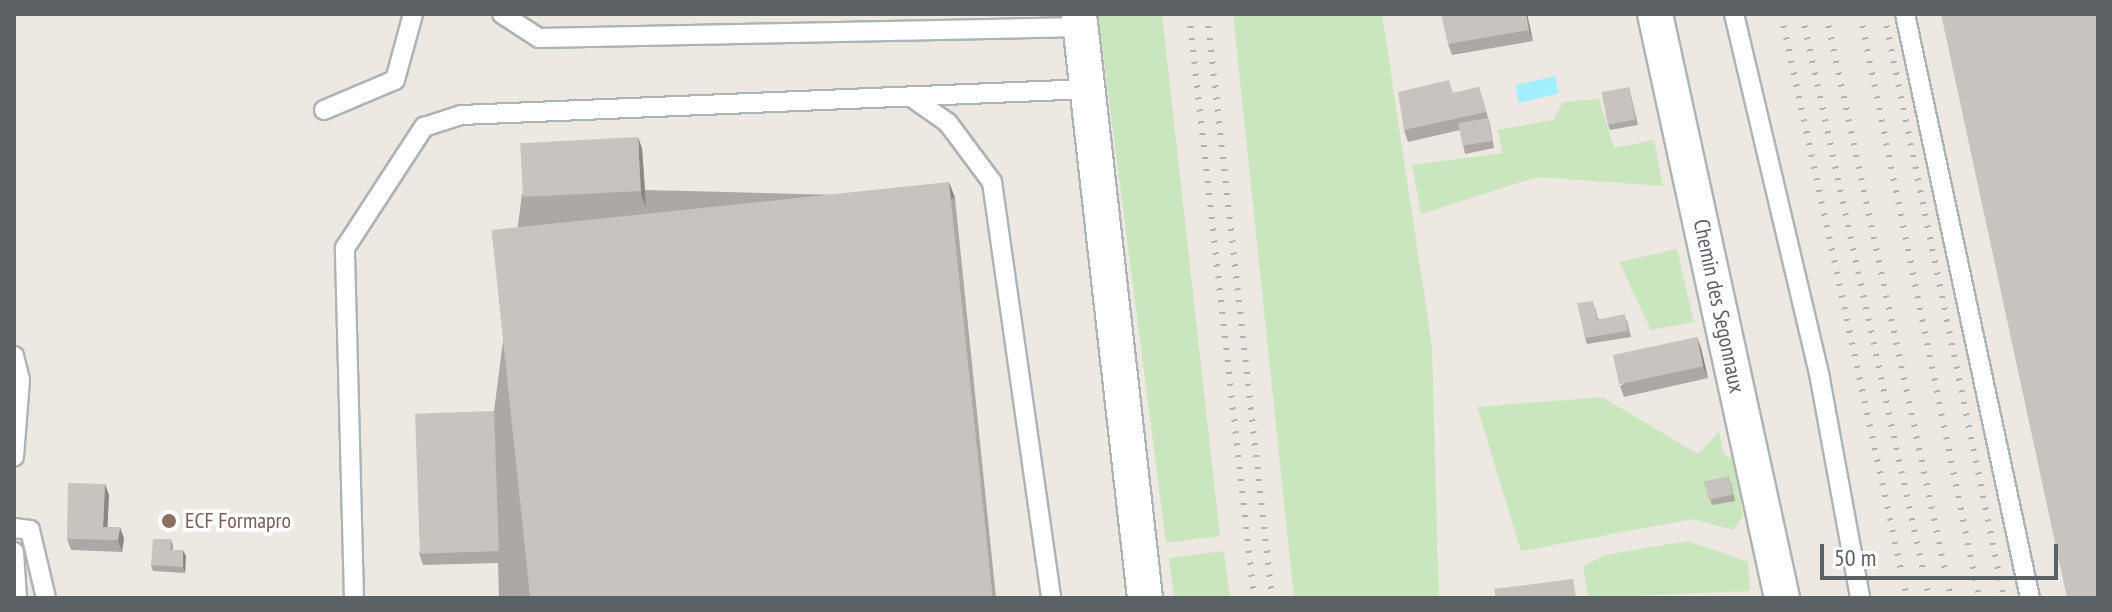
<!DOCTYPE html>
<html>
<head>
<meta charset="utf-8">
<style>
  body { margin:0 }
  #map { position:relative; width:2112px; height:612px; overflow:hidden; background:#eee8e3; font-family:"PT Sans Narrow",sans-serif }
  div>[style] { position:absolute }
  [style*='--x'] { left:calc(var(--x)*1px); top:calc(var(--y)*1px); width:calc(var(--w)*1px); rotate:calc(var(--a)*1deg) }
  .green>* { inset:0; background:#cae6bf }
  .water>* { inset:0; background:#a2f0ff; transform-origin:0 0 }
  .roads { filter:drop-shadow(2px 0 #aeb3b6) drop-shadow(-2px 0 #aeb3b6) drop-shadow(0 2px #aeb3b6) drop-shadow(0 -2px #aeb3b6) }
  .service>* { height:18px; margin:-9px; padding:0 9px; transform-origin:9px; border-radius:9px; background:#fff }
  .minor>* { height:34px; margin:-17px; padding:0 17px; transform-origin:17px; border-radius:17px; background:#fff }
  .rail>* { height:6px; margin-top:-3px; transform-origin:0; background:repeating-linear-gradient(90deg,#b0b1b2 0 2px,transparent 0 12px) }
  .wall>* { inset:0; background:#ada8a5 }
  .shaded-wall>* { inset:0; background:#8d8886; transform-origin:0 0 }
  .building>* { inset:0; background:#c9c3c0; transform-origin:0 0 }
  .dots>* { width:22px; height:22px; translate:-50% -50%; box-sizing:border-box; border:4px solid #fff; border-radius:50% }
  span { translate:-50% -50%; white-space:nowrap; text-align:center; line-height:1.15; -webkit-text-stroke:7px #fff; paint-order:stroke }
  .street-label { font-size:22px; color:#5b6164 }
  .education-label { font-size:22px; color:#785e54 }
  .left { translate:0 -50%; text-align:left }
  .frame { position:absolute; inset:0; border:16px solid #5b6164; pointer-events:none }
  .scale { position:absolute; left:1820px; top:544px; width:238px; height:36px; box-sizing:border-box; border:4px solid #5b6164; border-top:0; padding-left:10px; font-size:24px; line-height:28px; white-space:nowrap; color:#5b6164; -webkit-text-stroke:6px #fff; paint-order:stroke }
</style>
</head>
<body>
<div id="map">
  <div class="green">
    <i style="clip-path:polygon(1098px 14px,1162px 14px,1220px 536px,1166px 543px)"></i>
    <i style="clip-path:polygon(1233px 14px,1382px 14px,1432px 346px,1439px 598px,1294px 598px)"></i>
    <i style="clip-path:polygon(1599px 99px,1614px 148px,1654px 140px,1663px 186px,1537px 177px,1421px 214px,1412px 165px,1502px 153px,1498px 130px,1553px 120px,1563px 102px)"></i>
    <i style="clip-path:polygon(1677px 249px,1694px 322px,1651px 330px,1619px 262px)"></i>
    <i style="clip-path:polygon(1602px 397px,1698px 454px,1719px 432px,1724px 454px,1734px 460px,1743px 516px,1733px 530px,1693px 519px,1521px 551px,1477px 407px)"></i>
    <i style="clip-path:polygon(1688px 541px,1748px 562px,1750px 591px,1588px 598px,1583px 566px,1605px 555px)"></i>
    <i style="clip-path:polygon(1224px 551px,1230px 598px,1174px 598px,1169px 558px)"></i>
  </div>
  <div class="water">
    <i style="left:1555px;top:76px;width:18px;height:41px;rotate:77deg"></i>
  </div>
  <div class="roads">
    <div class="service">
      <i style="--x:502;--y:14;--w:44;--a:33"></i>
      <i style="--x:539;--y:38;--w:541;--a:-1.16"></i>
      <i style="--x:1734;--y:14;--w:375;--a:76.7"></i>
      <i style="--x:1820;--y:379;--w:223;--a:79.6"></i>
      <i style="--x:1905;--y:14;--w:597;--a:77.92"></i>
      <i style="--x:914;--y:99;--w:42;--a:35.2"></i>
      <i style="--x:948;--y:123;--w:74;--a:53.3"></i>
      <i style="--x:992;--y:182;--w:420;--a:81.9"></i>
      <i style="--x:324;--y:110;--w:77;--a:-22.9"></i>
      <i style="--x:395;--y:80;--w:68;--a:-74.7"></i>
      <i style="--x:14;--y:356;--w:25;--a:76"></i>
      <i style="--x:20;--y:380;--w:77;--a:94.5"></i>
      <i style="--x:14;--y:528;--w:16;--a:7"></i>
      <i style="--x:30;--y:530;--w:70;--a:76.8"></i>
      <i style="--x:14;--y:552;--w:46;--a:86.3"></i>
      <i style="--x:354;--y:598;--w:350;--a:-91.5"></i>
      <i style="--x:345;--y:248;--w:145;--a:-56.9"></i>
      <i style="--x:424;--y:127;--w:39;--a:-18"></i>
      <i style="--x:461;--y:115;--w:628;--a:-2.37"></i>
    </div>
    <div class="minor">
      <i style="--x:1079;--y:14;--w:588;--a:83.55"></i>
      <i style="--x:1655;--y:14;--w:598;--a:77.73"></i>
    </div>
  </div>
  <div class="rail">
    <i style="--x:1189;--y:14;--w:588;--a:83.65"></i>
    <i style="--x:1207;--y:14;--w:588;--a:83.65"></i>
    <i style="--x:1781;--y:14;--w:597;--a:77.82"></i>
    <i style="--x:1802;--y:14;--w:598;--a:77.73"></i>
    <i style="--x:1826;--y:14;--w:597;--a:77.92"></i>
    <i style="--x:1860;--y:14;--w:596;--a:78.48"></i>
    <i style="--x:1884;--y:14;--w:596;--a:78.39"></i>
  </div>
  <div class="wall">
    <i style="clip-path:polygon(1527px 14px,1533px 41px,1452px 55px,1448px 44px)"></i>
    <i style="clip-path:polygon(1479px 87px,1490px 124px,1494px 148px,1465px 154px,1460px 130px,1408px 142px,1404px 130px,1454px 93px)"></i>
    <i style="clip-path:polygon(1629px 87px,1638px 125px,1610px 130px,1608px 124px)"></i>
    <i style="clip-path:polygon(642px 148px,645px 190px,955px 198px,996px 598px,499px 598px,498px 563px,423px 565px,419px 553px,494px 411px,522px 194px)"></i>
    <i style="clip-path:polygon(1595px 307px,1598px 319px,1627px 320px,1631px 337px,1587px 344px,1585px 338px)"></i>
    <i style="clip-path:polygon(1697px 337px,1701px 348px,1708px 378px,1624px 397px,1620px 386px)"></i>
    <i style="clip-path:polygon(1704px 481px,1731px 482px,1735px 501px,1712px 505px)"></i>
    <i style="clip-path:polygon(105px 484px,109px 495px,107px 527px,124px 538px,122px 552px,71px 550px,67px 539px)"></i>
    <i style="clip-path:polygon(171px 539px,173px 545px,173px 550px,186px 556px,185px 573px,153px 571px,151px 565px)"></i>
  </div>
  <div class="shaded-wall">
    <i style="clip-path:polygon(1526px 14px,1527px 14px,1533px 41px,1529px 30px)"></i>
    <i style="clip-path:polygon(638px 137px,642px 148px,646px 207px,641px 195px)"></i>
    <i style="left:949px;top:182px;width:17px;height:418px;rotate:69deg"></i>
    <i style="clip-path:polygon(1697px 337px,1701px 348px,1708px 378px,1703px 366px)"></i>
    <i style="clip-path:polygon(105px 484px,109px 495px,107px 539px,103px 527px)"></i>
    <i style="clip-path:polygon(120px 527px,124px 538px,122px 552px,118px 540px)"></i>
    <i style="clip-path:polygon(183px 550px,186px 556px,185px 573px,183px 567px)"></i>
  </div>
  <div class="building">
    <i style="clip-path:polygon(1441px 14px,1526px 14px,1529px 30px,1448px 44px)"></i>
    <i style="clip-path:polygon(1941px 14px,2098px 14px,2098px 598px,2067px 598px)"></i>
    <i style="clip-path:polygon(1449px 80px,1453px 93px,1479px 87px,1486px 112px,1404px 130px,1398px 92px)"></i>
    <i style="left:1629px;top:87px;width:33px;height:28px;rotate:79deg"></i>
    <i style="left:1488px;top:118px;width:23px;height:30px;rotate:80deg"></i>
    <i style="left:638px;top:137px;width:54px;height:118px;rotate:87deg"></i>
    <i style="left:949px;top:182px;width:418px;height:460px;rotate:84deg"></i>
    <i style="clip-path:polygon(1593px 301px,1597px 320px,1625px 314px,1628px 331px,1585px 338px,1577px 303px)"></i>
    <i style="left:1697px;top:337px;width:30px;height:86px;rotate:78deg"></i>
    <i style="left:494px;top:411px;width:140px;height:79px;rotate:88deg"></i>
    <i style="left:1729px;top:476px;width:19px;height:25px;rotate:78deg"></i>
    <i style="clip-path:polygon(68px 483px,105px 484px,103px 527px,120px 527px,118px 540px,67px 539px)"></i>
    <i style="clip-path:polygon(153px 539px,171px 539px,170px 550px,183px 550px,183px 567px,151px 565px)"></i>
    <i style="clip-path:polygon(1573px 579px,1576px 598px,1496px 598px,1494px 589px)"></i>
  </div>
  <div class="dots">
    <i style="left:169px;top:521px;background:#8d6e63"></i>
  </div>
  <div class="street-label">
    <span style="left:1719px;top:306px;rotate:78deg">Chemin des Segonnaux</span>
  </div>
  <div class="education-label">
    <span class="left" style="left:185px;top:521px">ECF Formapro</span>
  </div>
  <div class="frame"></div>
  <div class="scale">50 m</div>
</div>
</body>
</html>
